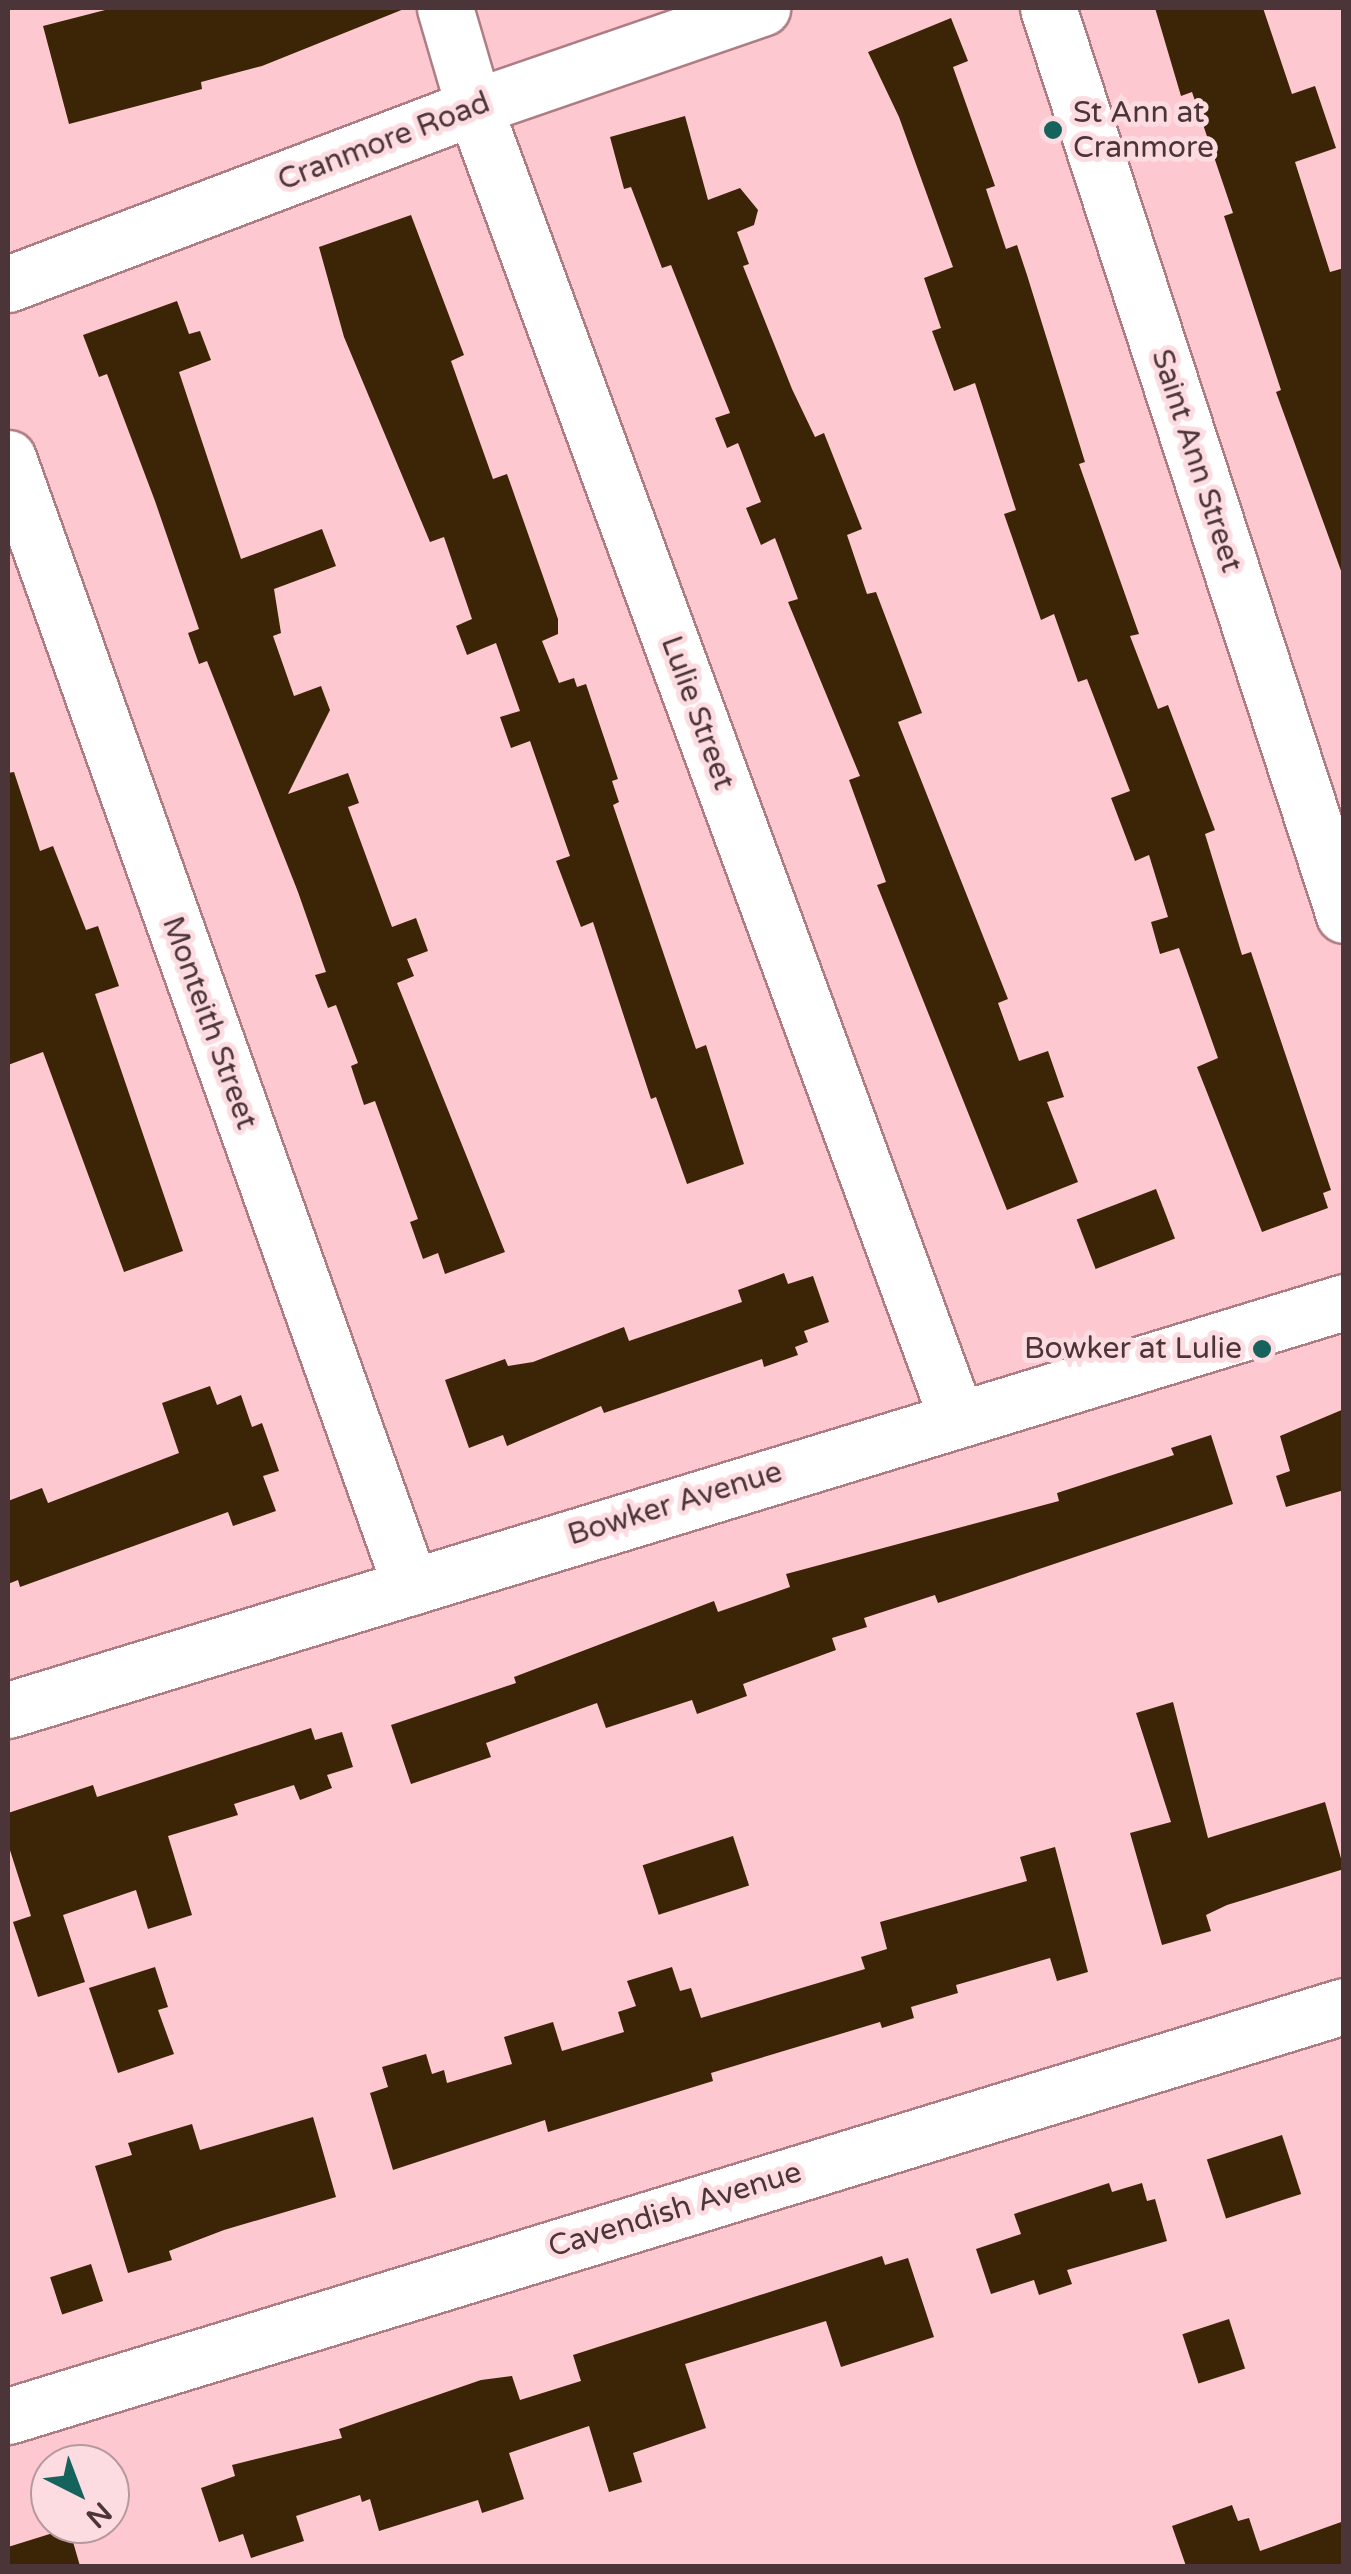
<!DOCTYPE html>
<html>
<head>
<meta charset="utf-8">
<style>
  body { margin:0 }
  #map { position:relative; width:1351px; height:2574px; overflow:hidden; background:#fec8d0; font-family:"Varela Round",sans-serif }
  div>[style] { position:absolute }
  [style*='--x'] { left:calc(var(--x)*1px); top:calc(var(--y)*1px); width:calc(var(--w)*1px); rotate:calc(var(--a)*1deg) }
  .building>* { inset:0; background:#3c2406; transform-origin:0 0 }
  .roads { filter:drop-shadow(2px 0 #ae7d84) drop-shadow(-2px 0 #ae7d84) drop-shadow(0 2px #ae7d84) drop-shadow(0 -2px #ae7d84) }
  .minor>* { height:55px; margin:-27.5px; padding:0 27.5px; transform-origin:27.5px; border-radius:27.5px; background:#fff }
  .dots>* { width:28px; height:28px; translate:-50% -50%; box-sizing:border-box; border:5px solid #fddce1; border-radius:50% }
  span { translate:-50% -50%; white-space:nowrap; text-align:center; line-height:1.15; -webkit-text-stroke:10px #fddce1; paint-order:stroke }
  .poi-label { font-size:30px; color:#4b3539 }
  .left { translate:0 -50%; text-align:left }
  .right { translate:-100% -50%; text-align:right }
  .street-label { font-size:30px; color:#4b3539 }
  .frame { position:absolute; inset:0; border:10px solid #4b3539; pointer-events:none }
  .north { position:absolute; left:30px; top:2444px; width:100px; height:100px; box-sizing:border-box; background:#fddce1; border:2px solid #b6999e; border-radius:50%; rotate:138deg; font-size:28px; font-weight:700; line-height:40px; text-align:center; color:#4b3539 }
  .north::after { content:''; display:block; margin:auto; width:35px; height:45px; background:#16635e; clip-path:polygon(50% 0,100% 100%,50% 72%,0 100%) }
</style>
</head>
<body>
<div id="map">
  <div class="building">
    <i style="clip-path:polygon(113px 8px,404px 8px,404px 9px,262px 66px,201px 82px,202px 89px,69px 124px,43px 26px)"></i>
    <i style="clip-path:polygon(1155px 8px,1263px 8px,1292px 94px,1315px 86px,1336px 148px,1295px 162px,1330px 272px,1344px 268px,1344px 579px,1276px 392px,1281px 390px,1224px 216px,1233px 213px,1192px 92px,1181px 96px)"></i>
    <i style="clip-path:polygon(951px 18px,968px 61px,953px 67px,995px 186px,986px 189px,1006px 249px,1017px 245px,1027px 275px,1085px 462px,1079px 464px,1139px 634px,1130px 636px,1158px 709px,1168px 705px,1215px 830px,1205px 834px,1242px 955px,1251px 952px,1331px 1190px,1323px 1193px,1328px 1208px,1262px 1232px,1197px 1067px,1218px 1058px,1179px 948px,1160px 954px,1151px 922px,1168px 917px,1149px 855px,1135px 861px,1111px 798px,1130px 791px,1087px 679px,1078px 682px,1054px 614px,1041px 620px,1004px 514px,1016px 510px,975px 383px,954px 391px,932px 331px,941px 328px,924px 278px,953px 267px,899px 117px,868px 52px)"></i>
    <i style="clip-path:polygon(685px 116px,708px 200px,740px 188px,758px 210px,754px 225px,737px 232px,749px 264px,743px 266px,792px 389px,815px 437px,824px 433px,862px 529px,847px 535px,867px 594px,876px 592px,922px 713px,898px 722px,1008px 999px,998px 1003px,1019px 1061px,1048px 1051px,1064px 1097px,1047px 1102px,1078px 1182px,1007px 1210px,877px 885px,886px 882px,849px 780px,860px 776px,788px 602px,798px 599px,775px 538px,761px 545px,746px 508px,761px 502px,738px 443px,727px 448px,715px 418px,730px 413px,671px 265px,662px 268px,631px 187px,624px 189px,610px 137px)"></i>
    <i style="clip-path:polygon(411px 215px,464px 355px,451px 361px,493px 479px,507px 474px,558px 619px,558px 634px,542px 641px,559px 683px,574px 678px,577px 687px,586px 684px,618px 779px,612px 781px,619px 802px,613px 805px,696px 1049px,706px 1045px,744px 1164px,687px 1184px,656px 1097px,651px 1099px,593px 922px,581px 927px,556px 861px,570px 856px,530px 741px,511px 748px,500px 717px,520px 711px,496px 643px,467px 655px,456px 626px,472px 619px,444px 537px,430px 542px,344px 337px,319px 247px)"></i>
    <i style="clip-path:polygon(177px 301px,189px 334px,200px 331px,211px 360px,179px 372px,241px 559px,322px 529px,336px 566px,274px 589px,281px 633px,273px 636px,294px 696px,321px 686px,330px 710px,288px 794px,348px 773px,359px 803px,348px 807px,392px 927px,416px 918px,428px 951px,407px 959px,414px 976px,397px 983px,505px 1252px,445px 1274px,438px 1253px,423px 1259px,410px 1222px,418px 1219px,375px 1101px,364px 1105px,351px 1066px,358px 1063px,336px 1005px,328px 1008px,315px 975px,326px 972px,298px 892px,207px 661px,199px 664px,188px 633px,199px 629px,155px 501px,107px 374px,99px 377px,83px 335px)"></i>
    <i style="clip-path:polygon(14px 772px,40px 851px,53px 846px,86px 930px,98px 926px,119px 986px,95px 994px,183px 1251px,124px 1272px,43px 1052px,8px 1065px,8px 773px)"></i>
    <i style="left:1156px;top:1189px;width:53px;height:85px;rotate:69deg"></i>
    <i style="clip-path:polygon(784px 1273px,788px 1284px,813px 1276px,829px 1322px,804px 1331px,808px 1342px,795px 1347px,798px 1355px,764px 1367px,762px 1359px,604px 1413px,601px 1406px,507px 1446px,503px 1435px,469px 1448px,445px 1380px,505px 1359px,508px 1366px,533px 1362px,624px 1327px,629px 1341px,742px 1302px,738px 1290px)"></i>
    <i style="clip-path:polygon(210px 1386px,217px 1405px,241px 1395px,252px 1427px,262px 1423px,279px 1471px,263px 1476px,276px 1511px,233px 1526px,228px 1512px,20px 1587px,18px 1580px,8px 1584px,8px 1501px,42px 1488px,48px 1503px,179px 1453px,162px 1403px)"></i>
    <i style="clip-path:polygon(1344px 1409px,1344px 1490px,1286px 1507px,1276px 1476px,1290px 1471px,1280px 1436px)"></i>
    <i style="clip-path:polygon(1211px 1435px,1233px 1504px,938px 1603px,935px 1595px,864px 1618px,867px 1627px,832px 1638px,836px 1650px,743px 1684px,747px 1696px,697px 1714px,692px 1700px,606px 1728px,597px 1703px,486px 1743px,491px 1757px,411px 1784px,391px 1725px,516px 1683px,514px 1677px,714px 1601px,718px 1612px,790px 1587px,786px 1574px,1059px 1501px,1057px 1493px,1174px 1455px,1171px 1448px)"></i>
    <i style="clip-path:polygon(1173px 1702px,1208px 1838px,1325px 1802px,1344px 1869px,1227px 1905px,1206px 1915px,1211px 1931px,1162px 1945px,1130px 1833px,1171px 1822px,1136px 1713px)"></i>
    <i style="clip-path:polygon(311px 1728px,315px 1740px,342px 1732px,353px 1767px,327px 1775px,332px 1788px,300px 1800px,294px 1785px,234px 1804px,238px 1815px,168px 1836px,192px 1915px,148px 1929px,136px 1890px,63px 1915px,85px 1982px,38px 1997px,13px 1922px,31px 1916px,8px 1844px,8px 1813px,93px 1785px,97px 1797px)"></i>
    <i style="left:733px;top:1836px;width:52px;height:95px;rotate:72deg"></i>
    <i style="clip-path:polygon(1055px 1847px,1088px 1972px,1057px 1981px,1050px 1958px,956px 1985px,958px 1993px,911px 2007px,914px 2018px,882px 2028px,880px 2022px,711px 2073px,713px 2081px,548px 2132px,545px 2120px,393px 2170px,370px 2093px,388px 2087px,382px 2067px,426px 2054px,432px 2074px,444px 2070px,447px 2083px,512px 2064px,504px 2037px,553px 2022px,562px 2051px,624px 2032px,618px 2012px,636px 2006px,627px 1981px,672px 1967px,680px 1991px,691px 1988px,701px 2018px,865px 1969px,861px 1957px,887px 1949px,880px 1922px,1027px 1881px,1020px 1857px)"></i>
    <i style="clip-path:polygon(155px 1967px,168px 2007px,158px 2010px,174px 2054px,118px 2073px,89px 1988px)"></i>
    <i style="clip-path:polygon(313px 2117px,336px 2197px,224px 2230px,169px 2251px,172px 2260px,128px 2273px,95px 2166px,132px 2155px,128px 2143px,192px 2124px,200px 2150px)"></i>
    <i style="left:1282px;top:2135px;width:62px;height:79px;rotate:72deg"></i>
    <i style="clip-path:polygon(1109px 2183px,1112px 2192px,1142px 2183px,1147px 2201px,1155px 2199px,1167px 2241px,1067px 2270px,1072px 2284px,1039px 2295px,1034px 2280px,991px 2294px,976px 2249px,1021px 2234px,1014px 2214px)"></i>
    <i style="clip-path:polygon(882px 2256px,885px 2265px,908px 2258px,934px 2337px,841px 2367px,826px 2321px,685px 2364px,706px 2428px,633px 2453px,642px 2482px,609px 2492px,589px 2426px,509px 2453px,524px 2499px,482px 2513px,478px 2500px,379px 2531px,370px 2499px,362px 2502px,360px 2495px,296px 2516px,304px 2541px,251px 2558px,243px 2534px,219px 2542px,201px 2488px,235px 2476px,232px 2465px,342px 2438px,339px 2429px,481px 2380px,512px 2376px,520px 2400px,581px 2381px,573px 2355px)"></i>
    <i style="left:91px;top:2264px;width:39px;height:43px;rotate:72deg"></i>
    <i style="left:1229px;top:2319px;width:52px;height:49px;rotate:72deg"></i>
    <i style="clip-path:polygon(1232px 2505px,1238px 2521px,1249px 2518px,1260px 2551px,1344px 2521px,1344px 2566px,1186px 2566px,1172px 2526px)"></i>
    <i style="clip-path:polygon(69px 2528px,80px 2566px,8px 2566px,8px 2547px)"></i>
  </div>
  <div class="roads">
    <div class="minor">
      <i style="--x:445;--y:8;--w:103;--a:73.7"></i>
      <i style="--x:474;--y:107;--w:1395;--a:69.79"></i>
      <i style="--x:1048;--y:8;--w:954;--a:71.93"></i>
      <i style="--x:8;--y:284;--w:498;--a:-20.8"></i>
      <i style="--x:474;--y:107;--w:305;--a:-19"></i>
      <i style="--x:8;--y:458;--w:1199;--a:70.36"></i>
      <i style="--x:8;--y:1710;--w:1397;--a:-16.98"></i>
      <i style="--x:8;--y:2416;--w:1397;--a:-17.06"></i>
    </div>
  </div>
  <div class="dots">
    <i style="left:1053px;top:130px;background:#16635e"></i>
    <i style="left:1262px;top:1349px;background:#16635e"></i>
  </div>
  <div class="poi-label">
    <span class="left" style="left:1073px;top:130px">St Ann at<br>Cranmore</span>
    <span class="right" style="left:1242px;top:1349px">Bowker at Lulie</span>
  </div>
  <div class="street-label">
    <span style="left:384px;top:142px;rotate:-21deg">Cranmore Road</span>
    <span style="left:1196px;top:461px;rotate:72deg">Saint Ann Street</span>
    <span style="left:697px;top:713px;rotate:70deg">Lulie Street</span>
    <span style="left:209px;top:1023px;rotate:70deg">Monteith Street</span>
    <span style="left:675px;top:1504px;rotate:-17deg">Bowker Avenue</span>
    <span style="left:675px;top:2210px;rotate:-17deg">Cavendish Avenue</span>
  </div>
  <div class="frame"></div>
  <div class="north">N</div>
</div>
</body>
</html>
